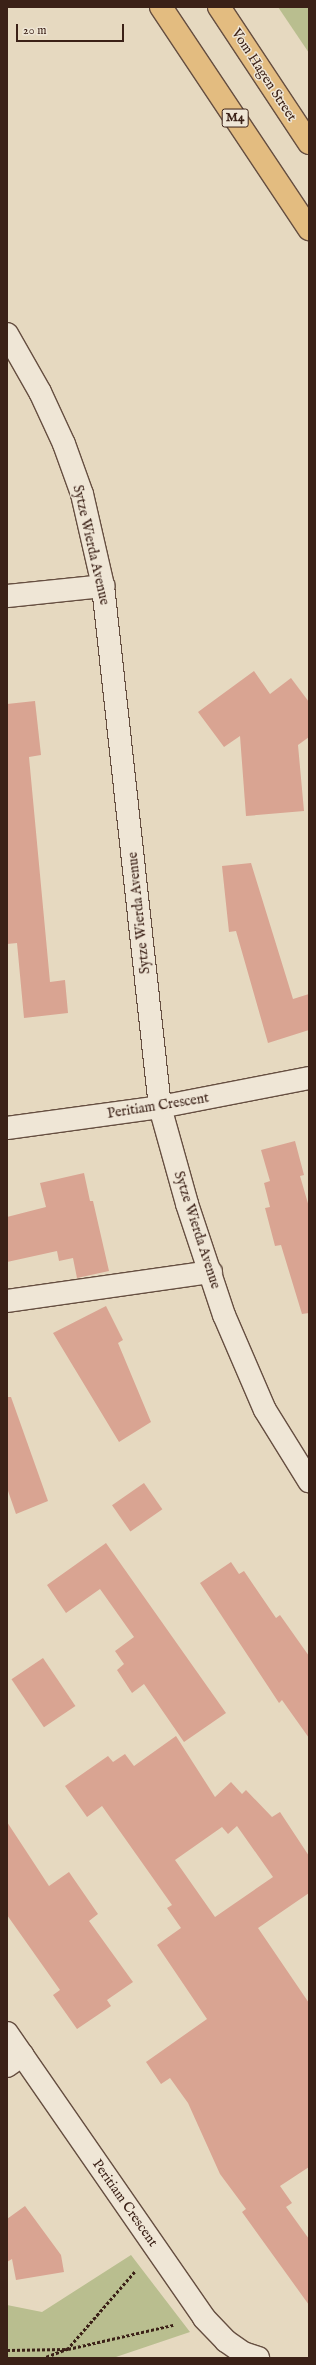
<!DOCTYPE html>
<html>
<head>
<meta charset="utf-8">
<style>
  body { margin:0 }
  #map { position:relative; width:316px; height:2365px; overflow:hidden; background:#e6d9c0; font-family:"IM FELL English",serif }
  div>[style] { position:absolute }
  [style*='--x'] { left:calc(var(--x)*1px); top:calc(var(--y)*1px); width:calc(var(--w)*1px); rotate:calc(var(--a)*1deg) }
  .green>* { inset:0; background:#b9be8f }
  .building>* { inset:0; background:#d9a492; transform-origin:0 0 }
  .path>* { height:2.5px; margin-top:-1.25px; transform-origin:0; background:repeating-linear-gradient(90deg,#3b2117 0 3px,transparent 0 5px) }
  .roads { filter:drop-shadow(1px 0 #664f41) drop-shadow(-1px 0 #664f41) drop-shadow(0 1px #664f41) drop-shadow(0 -1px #664f41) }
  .minor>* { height:22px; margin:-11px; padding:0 11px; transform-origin:11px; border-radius:11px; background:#efe6d6 }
  .major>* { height:22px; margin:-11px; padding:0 11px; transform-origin:11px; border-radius:11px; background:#e3bc80 }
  span { translate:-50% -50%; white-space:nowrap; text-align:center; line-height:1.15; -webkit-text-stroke:3px #efe6d6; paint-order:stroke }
  .shield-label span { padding:1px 3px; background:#efe6d6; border:1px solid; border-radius:3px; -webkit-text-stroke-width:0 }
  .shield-label { font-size:13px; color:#3b2117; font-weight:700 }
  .street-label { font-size:14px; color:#3b2117 }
  .frame { position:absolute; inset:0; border:8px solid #3b2117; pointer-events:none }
  .scale { position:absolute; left:16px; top:24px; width:108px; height:18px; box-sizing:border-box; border:2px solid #3b2117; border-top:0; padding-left:5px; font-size:12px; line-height:14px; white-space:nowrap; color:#3b2117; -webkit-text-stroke:3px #efe6d6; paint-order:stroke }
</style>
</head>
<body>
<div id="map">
  <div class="green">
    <i style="clip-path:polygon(278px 7px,309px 7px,309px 53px)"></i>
    <i style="clip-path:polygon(131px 2255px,190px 2332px,113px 2358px,7px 2358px,7px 2305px,42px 2312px)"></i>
  </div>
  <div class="building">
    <i style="clip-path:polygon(254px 671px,270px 694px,291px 678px,309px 702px,309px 737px,298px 745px,304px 811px,246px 816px,240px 736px,224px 747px,198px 712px)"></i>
    <i style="clip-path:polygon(35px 701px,41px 755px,29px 757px,50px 982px,65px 980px,68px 1013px,24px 1018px,17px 943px,7px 944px,7px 704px)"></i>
    <i style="clip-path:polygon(251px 863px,293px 999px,309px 994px,309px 1030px,268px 1043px,236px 931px,229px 932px,222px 866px)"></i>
    <i style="clip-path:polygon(295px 1141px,304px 1175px,300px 1176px,309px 1207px,309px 1313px,302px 1314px,281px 1245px,275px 1246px,265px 1208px,270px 1207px,264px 1183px,270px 1181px,261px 1150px)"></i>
    <i style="clip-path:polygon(84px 1173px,90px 1201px,93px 1201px,109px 1271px,77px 1278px,73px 1258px,59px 1261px,57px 1251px,7px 1262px,7px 1217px,46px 1207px,40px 1183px)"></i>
    <i style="clip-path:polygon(106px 1306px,123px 1340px,118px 1343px,151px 1422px,119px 1442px,53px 1333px)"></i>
    <i style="clip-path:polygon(7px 1397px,11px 1397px,48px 1501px,16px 1514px,7px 1488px)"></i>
    <i style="left:144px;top:1483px;width:32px;height:39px;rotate:55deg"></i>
    <i style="clip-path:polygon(106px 1543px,226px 1713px,184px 1742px,144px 1684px,132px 1693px,117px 1670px,124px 1664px,115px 1651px,134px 1637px,100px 1589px,66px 1613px,47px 1585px)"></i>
    <i style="clip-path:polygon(231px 1562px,239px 1574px,244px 1571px,276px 1618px,280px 1615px,309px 1656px,309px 1738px,282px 1700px,279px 1703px,200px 1583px)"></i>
    <i style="left:43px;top:1658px;width:58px;height:38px;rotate:56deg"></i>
    <i style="clip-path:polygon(evenodd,176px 1736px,215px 1797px,231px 1782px,242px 1794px,246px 1790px,272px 1817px,280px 1812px,309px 1856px,309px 1893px,258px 1928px,309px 2003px,309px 2167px,280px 2186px,292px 2203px,286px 2207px,309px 2239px,309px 2305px,242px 2212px,246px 2209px,220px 2174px,188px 2103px,170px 2078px,161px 2084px,146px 2062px,207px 2019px,157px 1945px,181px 1928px,167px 1908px,172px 1905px,102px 1806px,87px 1817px,65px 1786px,108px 1756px,113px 1762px,125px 1754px,134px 1766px,176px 1736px,237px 1826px,273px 1877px,215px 1917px,175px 1860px,222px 1827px,228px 1834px,237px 1826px)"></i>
    <i style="clip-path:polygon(7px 1822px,49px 1886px,69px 1872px,98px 1914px,89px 1921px,133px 1982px,107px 2000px,111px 2006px,77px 2029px,53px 1995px,60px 1990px,7px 1915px)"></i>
    <i style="clip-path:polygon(25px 2206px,61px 2255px,64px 2272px,16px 2280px,12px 2259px,7px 2262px,7px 2219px)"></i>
  </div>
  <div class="path">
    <i style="--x:135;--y:2272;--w:102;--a:131"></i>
    <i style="--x:68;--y:2349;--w:108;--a:-12.9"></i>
    <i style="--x:7;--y:2350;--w:61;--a:-0.9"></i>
    <i style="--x:68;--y:2349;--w:25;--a:159"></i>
  </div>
  <div class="roads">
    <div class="minor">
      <i style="--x:7;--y:334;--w:67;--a:60.4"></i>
      <i style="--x:40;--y:392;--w:57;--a:65.2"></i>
      <i style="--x:64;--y:444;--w:53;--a:70.2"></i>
      <i style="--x:82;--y:494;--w:94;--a:77.1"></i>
      <i style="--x:103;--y:586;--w:524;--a:83.76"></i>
      <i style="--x:160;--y:1107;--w:101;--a:74.4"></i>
      <i style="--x:187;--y:1204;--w:117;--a:71.6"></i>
      <i style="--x:224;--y:1315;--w:103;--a:66.7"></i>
      <i style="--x:265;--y:1410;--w:84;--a:58.2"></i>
      <i style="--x:7;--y:596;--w:97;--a:-5.9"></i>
      <i style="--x:7;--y:1128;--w:154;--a:-7.8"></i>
      <i style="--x:160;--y:1107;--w:152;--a:-11"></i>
      <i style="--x:7;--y:1301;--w:206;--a:-8.1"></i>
      <i style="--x:7;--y:2033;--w:346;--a:55.3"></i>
      <i style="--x:204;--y:2318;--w:32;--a:46"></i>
      <i style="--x:226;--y:2341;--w:21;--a:35"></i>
      <i style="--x:243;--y:2353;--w:16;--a:18"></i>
      <i style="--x:7;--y:2066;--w:19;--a:-35"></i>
    </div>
    <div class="major">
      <i style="--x:161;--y:7;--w:267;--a:56.3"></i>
      <i style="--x:219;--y:7;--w:163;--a:56.5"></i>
    </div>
  </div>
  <div class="shield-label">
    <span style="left:235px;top:118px">M4</span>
  </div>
  <div class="street-label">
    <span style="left:264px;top:75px;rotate:57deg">Vom Hagen Street</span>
    <span style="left:91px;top:545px;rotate:77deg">Sytze Wierda Avenue</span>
    <span style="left:139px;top:913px;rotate:-96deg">Sytze Wierda Avenue</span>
    <span style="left:158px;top:1106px;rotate:-9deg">Peritiam Crescent</span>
    <span style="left:197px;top:1230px;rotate:72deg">Sytze Wierda Avenue</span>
    <span style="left:125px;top:2203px;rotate:55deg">Peritiam Crescent</span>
  </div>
  <div class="frame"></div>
  <div class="scale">20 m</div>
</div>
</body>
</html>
